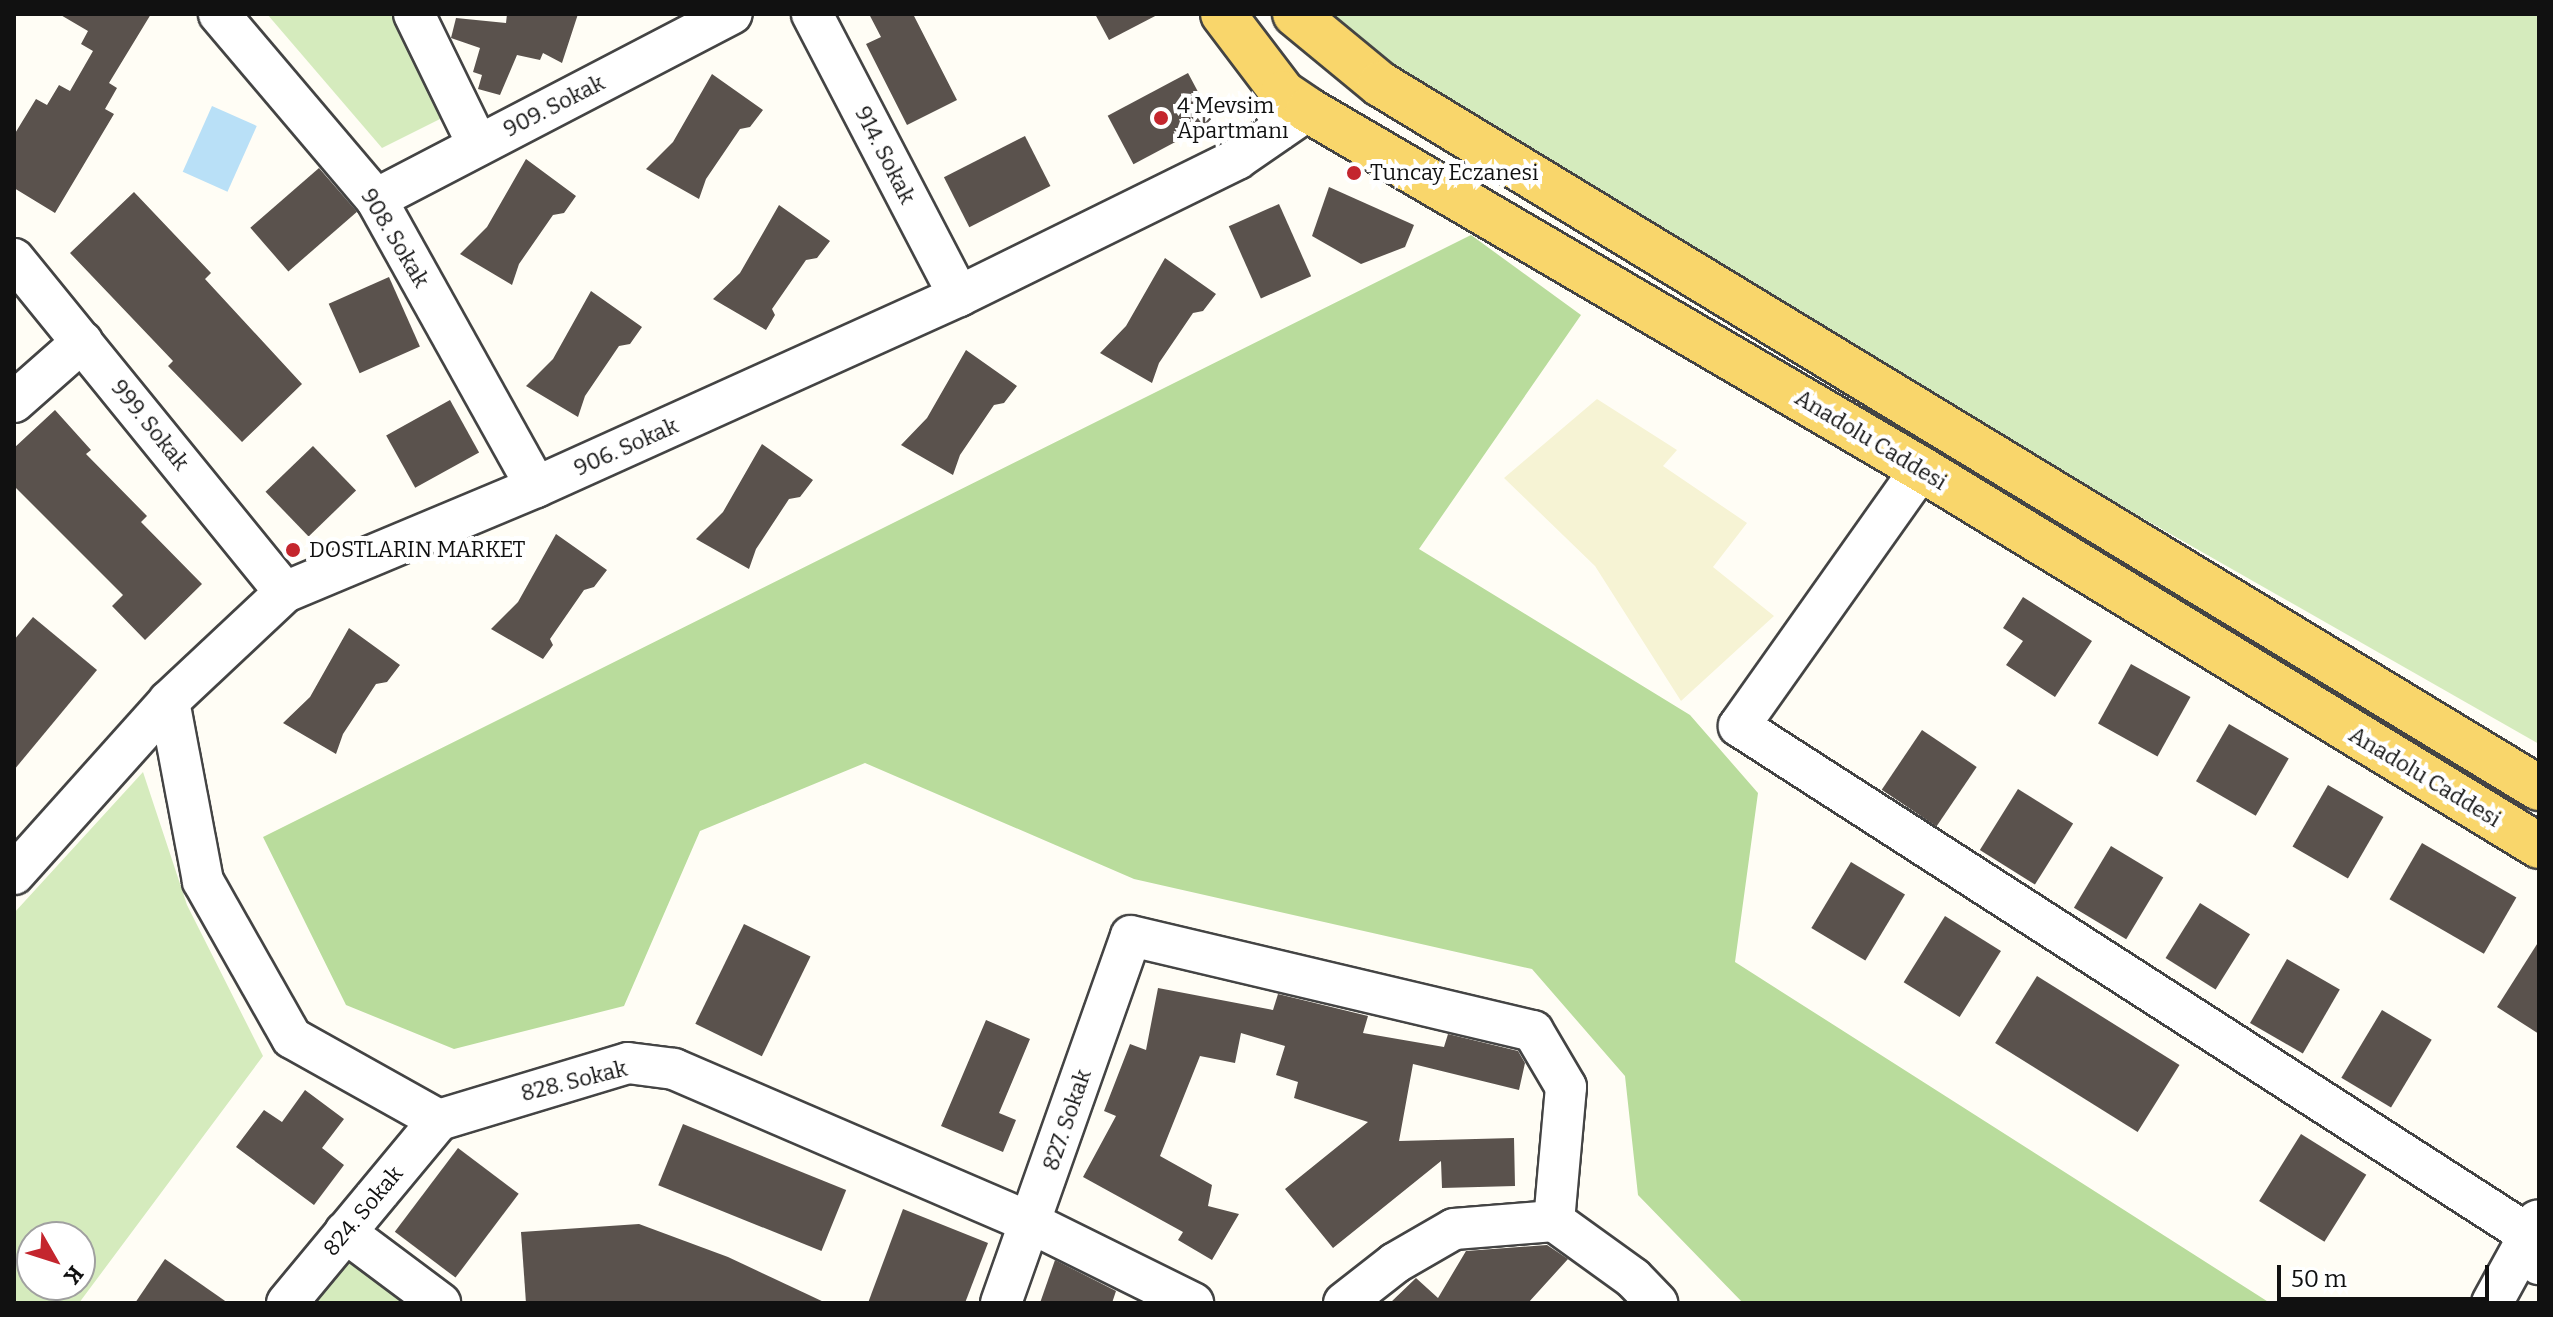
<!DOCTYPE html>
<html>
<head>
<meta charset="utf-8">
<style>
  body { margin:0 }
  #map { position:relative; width:2553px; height:1317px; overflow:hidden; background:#fffdf5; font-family:Bitter,serif }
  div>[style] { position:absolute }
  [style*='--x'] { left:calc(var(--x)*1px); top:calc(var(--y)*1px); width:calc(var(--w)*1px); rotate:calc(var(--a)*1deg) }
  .farmland>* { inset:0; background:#f6f3d4 }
  .green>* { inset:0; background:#d5ebbd }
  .forest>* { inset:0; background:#b9dc9c }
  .water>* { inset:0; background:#b9e0f7; transform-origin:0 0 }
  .building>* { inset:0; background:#5a524d; transform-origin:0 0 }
  .roads { filter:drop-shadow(2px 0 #444) drop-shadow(-2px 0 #444) drop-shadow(0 2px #444) drop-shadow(0 -2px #444) }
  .minor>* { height:40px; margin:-20px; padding:0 20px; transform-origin:20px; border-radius:20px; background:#fff }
  .major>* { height:44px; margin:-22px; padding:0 22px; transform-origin:22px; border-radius:22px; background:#f9d66b }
  .dots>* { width:22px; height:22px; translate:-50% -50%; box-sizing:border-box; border:4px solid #fff; border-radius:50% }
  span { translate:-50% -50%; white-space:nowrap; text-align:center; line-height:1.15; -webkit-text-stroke:8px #fff; paint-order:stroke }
  .poi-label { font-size:22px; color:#111 }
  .left { translate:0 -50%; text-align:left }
  .street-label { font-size:22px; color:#111 }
  .frame { position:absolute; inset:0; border:16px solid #111; pointer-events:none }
  .north { position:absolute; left:16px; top:1221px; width:80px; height:80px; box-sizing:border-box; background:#fff; border:2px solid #a0a0a0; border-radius:50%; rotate:129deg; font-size:22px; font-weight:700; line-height:32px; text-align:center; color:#111 }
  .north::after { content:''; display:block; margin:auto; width:28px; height:36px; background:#c4262e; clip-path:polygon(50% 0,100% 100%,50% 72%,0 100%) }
  .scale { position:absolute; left:2277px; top:1265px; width:212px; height:36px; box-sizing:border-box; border:4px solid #111; border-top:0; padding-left:10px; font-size:24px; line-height:28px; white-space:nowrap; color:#111; -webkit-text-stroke:6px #fff; paint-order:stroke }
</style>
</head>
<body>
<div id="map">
  <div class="farmland">
    <i style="clip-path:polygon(1597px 399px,1677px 450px,1663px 466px,1747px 523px,1713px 567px,1774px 616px,1681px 701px,1595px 566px,1504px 478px)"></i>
  </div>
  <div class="green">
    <i style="clip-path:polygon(267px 14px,392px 14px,446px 116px,382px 148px)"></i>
    <i style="clip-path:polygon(1330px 14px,2539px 14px,2539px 744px,2095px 491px,1481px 121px,1390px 62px)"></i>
    <i style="clip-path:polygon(evenodd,143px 772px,187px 905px,263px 1056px,79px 1303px,14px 1303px,14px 913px,143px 772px,32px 1237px,80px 1237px,80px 1285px,32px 1285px,32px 1237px)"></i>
    <i style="clip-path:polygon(350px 1259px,409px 1303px,315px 1303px)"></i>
  </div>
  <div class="forest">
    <i style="clip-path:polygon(1471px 235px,1581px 315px,1419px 549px,1690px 715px,1758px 793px,1735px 962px,2270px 1303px,1743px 1303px,1638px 1195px,1625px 1076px,1532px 969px,1134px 879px,865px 763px,700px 831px,624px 1006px,454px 1049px,346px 1005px,263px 837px)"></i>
  </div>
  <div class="water">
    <i style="left:212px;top:106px;width:49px;height:72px;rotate:24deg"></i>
  </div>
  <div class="building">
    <i style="clip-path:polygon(59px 14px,151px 14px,109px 83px,117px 88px,105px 109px,114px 114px,55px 213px,14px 188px,14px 135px,36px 99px,47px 105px,59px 85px,70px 91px,93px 51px,81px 44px,88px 31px)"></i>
    <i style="clip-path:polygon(507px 14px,578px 14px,562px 63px,543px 53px,540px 60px,517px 55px,500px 95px,478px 89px,482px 75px,473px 72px,480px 48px,451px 38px,456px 18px,506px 23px)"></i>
    <i style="clip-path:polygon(869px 14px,913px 14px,957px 100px,907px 125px,866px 44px,881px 37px)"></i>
    <i style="clip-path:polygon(1095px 14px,1159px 14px,1109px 40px)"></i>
    <i style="left:1188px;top:73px;width:55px;height:91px;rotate:62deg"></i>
    <i style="clip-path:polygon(712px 74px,763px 110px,750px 127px,740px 129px,706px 179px,699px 199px,646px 169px,673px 142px)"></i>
    <i style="left:1025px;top:136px;width:56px;height:91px;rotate:63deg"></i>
    <i style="clip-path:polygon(526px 159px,576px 196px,564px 213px,553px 215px,519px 264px,512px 285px,460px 254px,487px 227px)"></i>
    <i style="left:319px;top:168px;width:58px;height:91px;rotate:49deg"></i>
    <i style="clip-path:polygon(1329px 187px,1414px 225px,1405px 247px,1361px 264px,1312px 236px)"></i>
    <i style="clip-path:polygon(134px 192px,211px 273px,205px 279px,302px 384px,242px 442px,168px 366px,173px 361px,70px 253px)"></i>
    <i style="left:1279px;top:204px;width:79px;height:55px;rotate:66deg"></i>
    <i style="clip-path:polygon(779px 205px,830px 241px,817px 258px,806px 260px,772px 309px,775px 315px,766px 330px,713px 299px,740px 273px)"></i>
    <i style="clip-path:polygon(1165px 258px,1216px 294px,1203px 311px,1193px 313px,1159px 363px,1152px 383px,1100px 353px,1126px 326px)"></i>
    <i style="left:389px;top:277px;width:76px;height:66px;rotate:66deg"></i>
    <i style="clip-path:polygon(591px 291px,642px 327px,630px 344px,619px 346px,585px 396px,578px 417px,526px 386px,553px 359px)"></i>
    <i style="clip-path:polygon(966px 350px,1017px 386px,1004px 403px,994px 405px,960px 455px,953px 475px,901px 445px,927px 418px)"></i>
    <i style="left:450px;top:400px;width:60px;height:73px;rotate:61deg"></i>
    <i style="clip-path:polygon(55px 410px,91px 450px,86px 454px,147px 516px,141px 522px,202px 584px,145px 640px,112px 606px,123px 595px,14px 486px,14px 448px)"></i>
    <i style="clip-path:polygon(762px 444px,813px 480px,800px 497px,789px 499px,756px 549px,749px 569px,696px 539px,723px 512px)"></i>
    <i style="left:313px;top:446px;width:62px;height:66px;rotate:46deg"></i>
    <i style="clip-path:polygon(556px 534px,607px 570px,594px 587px,584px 590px,550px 639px,553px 645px,543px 659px,491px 629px,518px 602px)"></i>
    <i style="clip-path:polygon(2023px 597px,2092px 641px,2055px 697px,2006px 665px,2023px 641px,2003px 628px)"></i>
    <i style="clip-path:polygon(33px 617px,97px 670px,14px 770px,14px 640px)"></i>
    <i style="clip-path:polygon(349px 628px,400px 665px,387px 682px,376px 684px,343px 734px,336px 754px,283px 723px,310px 697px)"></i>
    <i style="left:2131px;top:664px;width:68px;height:68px;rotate:29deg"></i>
    <i style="left:2229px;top:724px;width:69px;height:66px;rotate:30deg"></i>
    <i style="left:1922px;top:730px;width:66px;height:72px;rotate:34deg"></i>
    <i style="left:2328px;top:785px;width:64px;height:71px;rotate:30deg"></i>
    <i style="left:2018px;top:789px;width:65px;height:72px;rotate:32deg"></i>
    <i style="left:2422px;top:843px;width:109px;height:65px;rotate:30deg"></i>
    <i style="left:2111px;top:846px;width:61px;height:72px;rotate:31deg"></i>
    <i style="left:1851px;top:862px;width:63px;height:77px;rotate:31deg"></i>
    <i style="left:2200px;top:903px;width:59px;height:65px;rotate:32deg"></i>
    <i style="left:1945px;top:916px;width:66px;height:78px;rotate:32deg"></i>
    <i style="left:744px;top:924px;width:74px;height:111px;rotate:26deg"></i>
    <i style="clip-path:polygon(2539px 941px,2539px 1034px,2497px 1007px)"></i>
    <i style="left:2287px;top:959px;width:61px;height:74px;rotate:30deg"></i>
    <i style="left:2037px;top:976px;width:168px;height:79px;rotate:32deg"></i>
    <i style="clip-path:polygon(1158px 988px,1273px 1010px,1278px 994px,1368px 1016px,1363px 1033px,1444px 1047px,1448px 1034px,1518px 1051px,1525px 1063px,1519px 1090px,1413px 1064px,1399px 1141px,1514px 1138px,1515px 1186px,1442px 1188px,1441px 1161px,1333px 1248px,1285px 1189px,1368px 1122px,1294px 1098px,1298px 1082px,1276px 1075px,1285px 1046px,1241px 1033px,1235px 1063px,1200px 1056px,1160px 1156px,1212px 1185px,1208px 1206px,1239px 1214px,1212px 1260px,1178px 1240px,1183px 1232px,1083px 1177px,1116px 1116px,1104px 1111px,1130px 1044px,1146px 1050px)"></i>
    <i style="left:2382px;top:1010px;width:58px;height:79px;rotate:31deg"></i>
    <i style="clip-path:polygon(986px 1020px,1030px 1039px,999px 1113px,1016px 1120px,1003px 1152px,941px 1126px)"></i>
    <i style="clip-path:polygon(305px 1090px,344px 1119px,322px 1148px,344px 1165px,314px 1205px,236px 1147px,264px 1110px,282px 1122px)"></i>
    <i style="left:683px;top:1124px;width:176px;height:66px;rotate:22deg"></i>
    <i style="left:2301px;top:1134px;width:77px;height:79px;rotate:32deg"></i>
    <i style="left:458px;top:1148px;width:76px;height:105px;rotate:37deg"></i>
    <i style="clip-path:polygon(903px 1209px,988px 1243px,965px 1303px,868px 1303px)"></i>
    <i style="clip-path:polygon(639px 1224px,728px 1257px,826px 1303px,526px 1303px,521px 1232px)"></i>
    <i style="clip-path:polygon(1547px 1245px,1568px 1259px,1528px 1303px,1390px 1303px,1416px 1278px,1438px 1298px,1466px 1251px)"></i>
    <i style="clip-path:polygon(165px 1259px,228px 1303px,135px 1303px)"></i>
    <i style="clip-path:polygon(1055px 1260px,1116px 1291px,1112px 1303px,1040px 1303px)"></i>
  </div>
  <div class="roads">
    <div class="minor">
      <i style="--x:219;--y:14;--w:243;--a:49.7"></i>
      <i style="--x:376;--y:199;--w:329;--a:60.9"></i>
      <i style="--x:414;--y:14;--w:146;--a:64"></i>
      <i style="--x:812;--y:14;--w:318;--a:62.5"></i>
      <i style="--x:376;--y:199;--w:401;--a:-27.5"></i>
      <i style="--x:14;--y:259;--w:429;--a:50.9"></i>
      <i style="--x:14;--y:402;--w:91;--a:-41.4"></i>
      <i style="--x:1921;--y:469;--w:315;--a:125.3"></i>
      <i style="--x:1739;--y:726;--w:940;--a:32.79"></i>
      <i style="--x:2529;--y:1235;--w:31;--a:71"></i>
      <i style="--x:169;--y:701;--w:183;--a:79.3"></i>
      <i style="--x:203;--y:881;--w:180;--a:60.5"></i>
      <i style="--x:292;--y:1038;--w:168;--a:29.2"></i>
      <i style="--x:439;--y:1120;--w:197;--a:-16.8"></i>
      <i style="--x:628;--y:1063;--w:46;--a:7.4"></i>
      <i style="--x:674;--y:1069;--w:389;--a:23.3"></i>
      <i style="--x:1031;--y:1223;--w:181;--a:26.3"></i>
      <i style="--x:14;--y:874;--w:232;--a:-48.1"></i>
      <i style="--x:169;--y:701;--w:159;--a:-43.2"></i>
      <i style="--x:285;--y:592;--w:272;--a:-22.7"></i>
      <i style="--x:536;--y:487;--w:464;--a:-24.3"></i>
      <i style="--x:959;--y:296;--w:310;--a:-26.2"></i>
      <i style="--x:1237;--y:159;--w:86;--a:-34.6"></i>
      <i style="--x:1554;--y:1221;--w:97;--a:35.8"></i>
      <i style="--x:1633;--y:1278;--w:35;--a:46"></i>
      <i style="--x:345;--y:1232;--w:119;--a:36.8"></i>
      <i style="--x:287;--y:1303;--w:238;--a:-50.3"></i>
      <i style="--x:1001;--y:1303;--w:389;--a:-70.5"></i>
      <i style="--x:1131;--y:936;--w:413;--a:13.3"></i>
      <i style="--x:1533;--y:1031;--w:65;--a:59.5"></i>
      <i style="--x:1566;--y:1087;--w:135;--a:95.1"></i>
      <i style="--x:1344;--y:1303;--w:65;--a:-38.1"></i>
      <i style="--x:1395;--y:1263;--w:68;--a:-30"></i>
      <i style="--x:1454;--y:1229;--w:100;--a:-4.6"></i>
      <i style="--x:2492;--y:1303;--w:94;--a:-61.2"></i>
    </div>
    <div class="major">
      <i style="--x:1223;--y:14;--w:99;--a:52.8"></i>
      <i style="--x:1283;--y:93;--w:30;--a:34"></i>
      <i style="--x:1308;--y:110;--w:710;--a:30.36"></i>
      <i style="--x:1921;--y:469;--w:724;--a:31.38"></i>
      <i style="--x:1295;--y:14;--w:110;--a:39.5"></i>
      <i style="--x:1380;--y:84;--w:1356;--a:31.28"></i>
    </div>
  </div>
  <div class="dots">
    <i style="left:1161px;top:118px;background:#c4262e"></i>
    <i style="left:1354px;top:173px;background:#c4262e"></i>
    <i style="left:293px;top:550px;background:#c4262e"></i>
  </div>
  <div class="poi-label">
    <span class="left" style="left:1177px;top:118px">4 Mevsim<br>Apartmanı</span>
    <span class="left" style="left:1370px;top:173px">Tuncay Eczanesi</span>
    <span class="left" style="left:309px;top:550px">DOSTLARIN MARKET</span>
  </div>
  <div class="street-label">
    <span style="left:554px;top:106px;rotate:-27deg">909. Sokak</span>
    <span style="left:885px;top:155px;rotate:63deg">914. Sokak</span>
    <span style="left:395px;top:238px;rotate:59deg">908. Sokak</span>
    <span style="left:150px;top:425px;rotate:51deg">999. Sokak</span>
    <span style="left:1871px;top:440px;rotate:31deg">Anadolu Caddesi</span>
    <span style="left:626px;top:447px;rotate:-24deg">906. Sokak</span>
    <span style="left:2425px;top:777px;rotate:31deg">Anadolu Caddesi</span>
    <span style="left:574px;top:1081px;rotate:-14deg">828. Sokak</span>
    <span style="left:1067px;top:1120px;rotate:-71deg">827. Sokak</span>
    <span style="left:363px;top:1211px;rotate:-50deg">824. Sokak</span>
  </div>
  <div class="frame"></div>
  <div class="north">K</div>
  <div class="scale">50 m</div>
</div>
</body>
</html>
